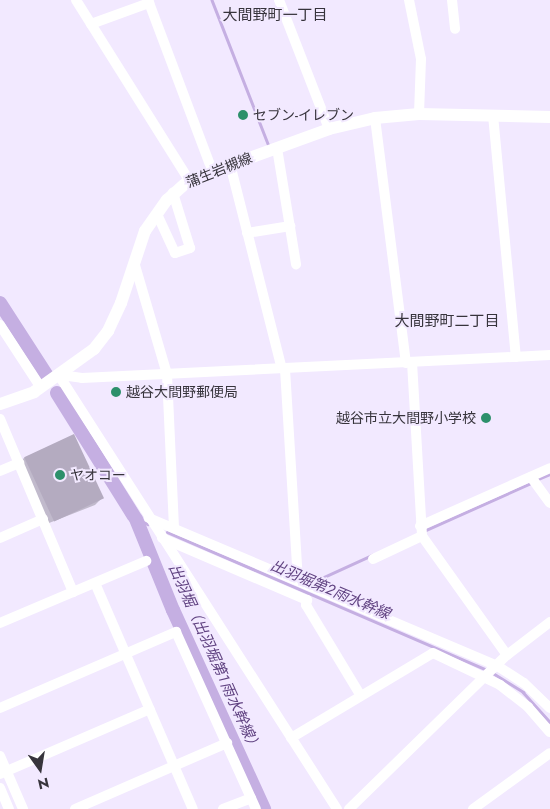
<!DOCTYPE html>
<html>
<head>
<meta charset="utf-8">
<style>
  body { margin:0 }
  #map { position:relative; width:550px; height:809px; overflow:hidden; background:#f2e9ff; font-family:Jost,"Noto Sans JP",sans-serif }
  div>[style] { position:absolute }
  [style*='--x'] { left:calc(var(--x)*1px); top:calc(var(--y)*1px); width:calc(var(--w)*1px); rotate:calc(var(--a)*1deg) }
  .shadow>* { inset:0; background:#0003 }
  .stream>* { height:2.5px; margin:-1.25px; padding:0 1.25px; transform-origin:1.25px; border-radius:1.25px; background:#c5afe2 }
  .river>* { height:14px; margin:-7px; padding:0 7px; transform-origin:7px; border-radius:7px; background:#c5afe2 }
  .building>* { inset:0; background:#b4abc0; transform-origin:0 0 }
  .minor>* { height:10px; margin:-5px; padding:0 5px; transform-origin:5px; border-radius:5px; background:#fff }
  .major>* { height:12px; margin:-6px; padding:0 6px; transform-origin:6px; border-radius:6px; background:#fff }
  .dots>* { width:14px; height:14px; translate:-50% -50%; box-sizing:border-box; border:2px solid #f2e9ff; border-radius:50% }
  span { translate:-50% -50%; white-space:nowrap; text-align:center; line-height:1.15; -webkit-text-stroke:4px #f2e9ff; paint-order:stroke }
  .poi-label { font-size:14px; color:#37343c }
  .left { translate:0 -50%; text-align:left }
  .right { translate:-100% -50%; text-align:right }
  .street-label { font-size:14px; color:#37343c }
  .neighbourhood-label { font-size:15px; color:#37343c }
  .water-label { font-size:15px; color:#614382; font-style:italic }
  .north { position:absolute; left:15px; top:744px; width:50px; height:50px; -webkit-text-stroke:4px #f2e9ff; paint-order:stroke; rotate:167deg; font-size:14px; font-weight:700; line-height:20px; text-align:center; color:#37343c }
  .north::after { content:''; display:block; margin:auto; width:18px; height:22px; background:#37343c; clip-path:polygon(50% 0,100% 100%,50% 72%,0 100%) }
</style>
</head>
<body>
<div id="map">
  <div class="shadow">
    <i style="clip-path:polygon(73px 436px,102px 498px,95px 505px,44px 525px,17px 465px,24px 458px)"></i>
  </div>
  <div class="stream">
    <i style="--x:212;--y:0;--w:155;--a:68.7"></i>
    <i style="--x:536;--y:480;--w:15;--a:-23"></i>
    <i style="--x:136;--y:519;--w:13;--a:23"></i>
    <i style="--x:424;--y:531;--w:117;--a:-24.2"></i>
    <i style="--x:167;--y:532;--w:346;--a:23.3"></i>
    <i style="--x:311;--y:583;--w:67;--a:-24.7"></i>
    <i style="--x:493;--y:673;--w:36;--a:32"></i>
    <i style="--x:523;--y:692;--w:40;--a:48"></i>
  </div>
  <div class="river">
    <i style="--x:0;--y:303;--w:87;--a:57.2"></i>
    <i style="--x:57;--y:393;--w:145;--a:58"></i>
    <i style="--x:136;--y:519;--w:98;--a:67.9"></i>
    <i style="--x:173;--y:610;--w:219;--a:65.4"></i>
  </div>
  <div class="building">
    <i style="left:74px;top:434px;width:71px;height:55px;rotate:65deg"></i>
  </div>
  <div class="minor">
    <i style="--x:76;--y:0;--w:213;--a:57.9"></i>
    <i style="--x:148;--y:0;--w:182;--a:69.4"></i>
    <i style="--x:279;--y:0;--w:138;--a:68.8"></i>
    <i style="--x:409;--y:0;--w:60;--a:78.5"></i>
    <i style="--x:421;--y:59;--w:55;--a:92.1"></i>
    <i style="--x:452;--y:0;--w:29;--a:84"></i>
    <i style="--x:91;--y:24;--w:62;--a:-19.9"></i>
    <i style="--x:493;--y:115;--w:243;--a:84.6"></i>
    <i style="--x:375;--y:118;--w:247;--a:82.8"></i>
    <i style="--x:277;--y:148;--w:118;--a:80.7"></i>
    <i style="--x:230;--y:164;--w:211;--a:75.8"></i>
    <i style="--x:157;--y:214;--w:43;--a:65.2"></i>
    <i style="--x:175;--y:253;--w:16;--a:-18"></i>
    <i style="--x:190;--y:248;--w:58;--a:-107.2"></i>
    <i style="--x:247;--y:233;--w:44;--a:-9.2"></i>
    <i style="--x:134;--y:262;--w:117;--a:73.6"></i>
    <i style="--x:167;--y:374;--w:154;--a:87.4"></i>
    <i style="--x:0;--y:325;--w:75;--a:56.9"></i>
    <i style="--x:412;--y:362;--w:174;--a:86.7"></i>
    <i style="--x:422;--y:536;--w:146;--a:54.5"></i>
    <i style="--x:285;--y:369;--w:211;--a:86.5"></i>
    <i style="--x:61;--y:375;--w:21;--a:8"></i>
    <i style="--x:82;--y:378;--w:469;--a:-2.8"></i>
    <i style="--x:60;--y:377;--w:513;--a:57.33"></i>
    <i style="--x:0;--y:419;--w:188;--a:67.1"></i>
    <i style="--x:0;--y:471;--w:21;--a:-23"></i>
    <i style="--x:531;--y:477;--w:32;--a:54"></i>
    <i style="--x:149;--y:518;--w:377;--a:23"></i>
    <i style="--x:496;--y:665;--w:33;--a:33"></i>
    <i style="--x:524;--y:683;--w:36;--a:44"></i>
    <i style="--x:420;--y:526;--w:142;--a:-24"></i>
    <i style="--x:0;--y:538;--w:47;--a:-23.8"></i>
    <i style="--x:162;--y:538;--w:158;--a:23.2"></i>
    <i style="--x:307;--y:600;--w:5;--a:101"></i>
    <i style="--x:306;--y:605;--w:106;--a:58.9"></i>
    <i style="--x:373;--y:559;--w:54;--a:-25.1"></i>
    <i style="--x:95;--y:583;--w:246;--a:66.6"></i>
    <i style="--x:0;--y:623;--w:159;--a:-23"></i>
    <i style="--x:0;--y:708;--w:192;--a:-23.4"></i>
    <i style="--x:176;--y:632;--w:194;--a:65.7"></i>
    <i style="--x:291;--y:738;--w:165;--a:-30.9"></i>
    <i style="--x:433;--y:653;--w:74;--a:25.5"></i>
    <i style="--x:500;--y:685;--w:36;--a:38"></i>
    <i style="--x:528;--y:707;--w:33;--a:49"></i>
    <i style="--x:0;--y:756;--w:58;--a:66.5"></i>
    <i style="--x:0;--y:774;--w:163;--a:-23.4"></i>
    <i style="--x:0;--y:788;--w:23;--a:67"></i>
    <i style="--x:75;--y:809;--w:166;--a:-23.5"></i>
    <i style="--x:223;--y:809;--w:30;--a:-21"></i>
    <i style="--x:349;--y:809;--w:221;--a:-44.3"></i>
    <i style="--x:507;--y:655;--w:54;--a:-37.5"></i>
    <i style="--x:473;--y:809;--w:95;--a:-36"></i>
  </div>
  <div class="major">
    <i style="--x:0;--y:404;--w:36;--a:-19"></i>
    <i style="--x:34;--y:392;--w:74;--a:-35.6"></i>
    <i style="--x:94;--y:349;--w:23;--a:-52"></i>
    <i style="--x:108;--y:331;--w:31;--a:-65"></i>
    <i style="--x:121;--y:303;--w:76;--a:-71.6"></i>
    <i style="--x:145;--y:231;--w:38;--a:-55"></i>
    <i style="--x:167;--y:200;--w:30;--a:-42"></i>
    <i style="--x:189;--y:180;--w:149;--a:-20"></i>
    <i style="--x:329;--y:129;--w:47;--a:-13.4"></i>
    <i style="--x:375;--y:118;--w:44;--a:-5.2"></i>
    <i style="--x:419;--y:114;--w:131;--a:1.3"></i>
  </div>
  <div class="dots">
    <i style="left:243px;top:115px;background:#2d906b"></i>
    <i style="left:116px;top:392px;background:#2d906b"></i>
    <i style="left:486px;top:418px;background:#2d906b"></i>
    <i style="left:60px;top:475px;background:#2d906b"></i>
  </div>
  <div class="poi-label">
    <span class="left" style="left:253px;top:115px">セブン-イレブン</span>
    <span class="left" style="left:126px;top:392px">越谷大間野郵便局</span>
    <span class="right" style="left:476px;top:418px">越谷市立大間野小学校</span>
    <span class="left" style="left:70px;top:475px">ヤオコー</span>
  </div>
  <div class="street-label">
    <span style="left:219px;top:170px;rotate:-22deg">蒲生岩槻線</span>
  </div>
  <div class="neighbourhood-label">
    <span style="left:275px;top:16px">大間野町一丁目</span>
    <span style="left:447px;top:322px">大間野町二丁目</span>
  </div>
  <div class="water-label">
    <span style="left:330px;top:590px;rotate:23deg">出羽堀第２雨水幹線</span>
    <span style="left:214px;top:658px;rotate:66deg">出羽堀（出羽堀第１雨水幹線）</span>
  </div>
  <div class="north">N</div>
</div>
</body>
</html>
